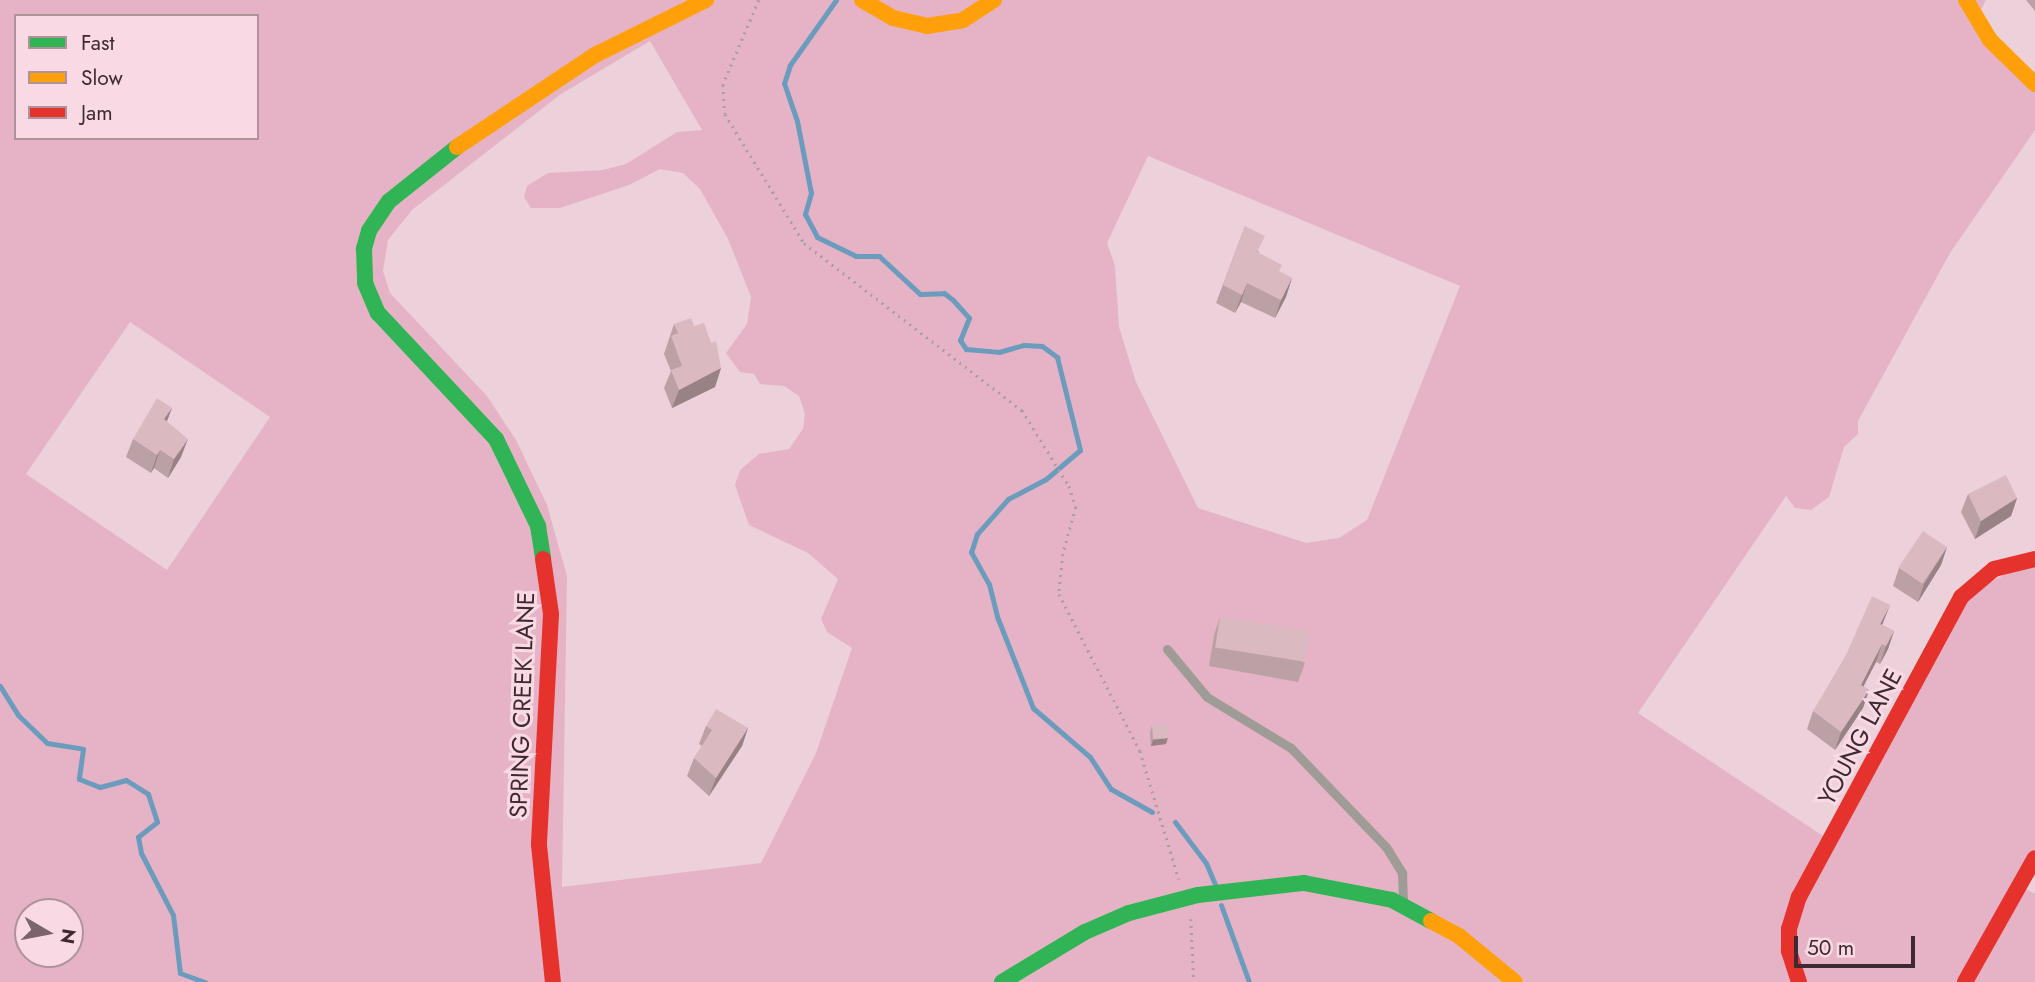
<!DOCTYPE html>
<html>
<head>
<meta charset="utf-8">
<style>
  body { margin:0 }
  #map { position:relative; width:2035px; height:982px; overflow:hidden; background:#edd1da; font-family:Jost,sans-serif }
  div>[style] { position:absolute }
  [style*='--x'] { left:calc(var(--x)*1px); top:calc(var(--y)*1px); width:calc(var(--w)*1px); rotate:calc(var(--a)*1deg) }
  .green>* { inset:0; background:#e5b3c5 }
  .stream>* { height:5px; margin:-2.5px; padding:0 2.5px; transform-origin:2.5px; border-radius:2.5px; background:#6c9cbd }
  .path>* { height:2.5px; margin-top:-1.25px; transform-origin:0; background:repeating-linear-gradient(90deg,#a7a09e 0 2px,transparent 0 7px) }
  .lane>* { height:9px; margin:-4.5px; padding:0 4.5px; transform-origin:4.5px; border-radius:4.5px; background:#9f9c97 }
  .fast>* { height:16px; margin:-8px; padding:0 8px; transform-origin:8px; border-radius:8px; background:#30b455 }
  .slow>* { height:16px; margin:-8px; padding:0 8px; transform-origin:8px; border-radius:8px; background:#ff9f0a }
  .jam>* { height:16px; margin:-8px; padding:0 8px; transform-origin:8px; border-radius:8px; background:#e5322d }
  .wall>* { inset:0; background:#bba0a5 }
  .shaded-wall>* { inset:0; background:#998286 }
  .building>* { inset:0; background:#dabac0; transform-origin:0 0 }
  span { translate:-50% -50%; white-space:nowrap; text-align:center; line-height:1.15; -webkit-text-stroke:6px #f9d9e3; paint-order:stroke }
  .street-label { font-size:24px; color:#3d2930 }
  .legend { position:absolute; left:14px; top:14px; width:245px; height:126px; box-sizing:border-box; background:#f9d9e3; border:2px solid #ae939b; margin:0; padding:9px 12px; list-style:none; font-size:21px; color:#3d2930 }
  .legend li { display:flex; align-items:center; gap:14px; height:35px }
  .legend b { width:35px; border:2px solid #ae939b }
  .north { position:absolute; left:14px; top:898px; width:70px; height:70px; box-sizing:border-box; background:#f9d9e3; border:2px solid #ae939b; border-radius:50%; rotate:100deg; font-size:19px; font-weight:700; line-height:28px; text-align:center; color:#3d2930 }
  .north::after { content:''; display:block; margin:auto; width:24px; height:32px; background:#7b646c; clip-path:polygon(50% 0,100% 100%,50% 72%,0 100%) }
  .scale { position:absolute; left:1794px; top:936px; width:121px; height:32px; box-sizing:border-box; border:4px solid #3d2930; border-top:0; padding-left:9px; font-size:21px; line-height:24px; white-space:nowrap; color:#3d2930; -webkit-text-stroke:5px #f9d9e3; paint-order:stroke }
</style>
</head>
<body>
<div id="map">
  <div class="green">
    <i style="clip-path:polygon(evenodd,0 0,1986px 0,1976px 19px,2035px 84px,2035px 130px,1950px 253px,1858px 421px,1858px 434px,1844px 447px,1829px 497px,1811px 510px,1795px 508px,1786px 496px,1638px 713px,1829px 840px,1961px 597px,2035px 559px,2035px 858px,2020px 886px,2035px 894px,2035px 982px,0 982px,0 0,16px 16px,257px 16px,257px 138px,16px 138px,16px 16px,0 0,650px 41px,702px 130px,677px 132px,626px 164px,603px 170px,548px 173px,527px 186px,524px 197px,531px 208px,560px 208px,629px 185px,660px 169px,683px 173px,700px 189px,728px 239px,751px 297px,747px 324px,726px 353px,740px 372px,754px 374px,760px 384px,784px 386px,799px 396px,805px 414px,803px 429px,789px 449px,759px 454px,740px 470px,735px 485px,749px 525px,808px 553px,838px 579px,821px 619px,827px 632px,852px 648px,816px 753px,761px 863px,562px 887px,567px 576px,547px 505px,516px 440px,487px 396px,390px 293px,383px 271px,388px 240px,412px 210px,561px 94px,650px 41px,0 0,1148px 156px,1460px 286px,1367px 520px,1339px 538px,1306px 543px,1198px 508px,1136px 382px,1119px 327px,1115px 266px,1107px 243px,1148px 156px,0 0,130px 322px,270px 417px,167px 570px,26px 474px,130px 322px,0 0,28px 912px,70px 912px,70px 954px,28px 954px,28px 912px)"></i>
  </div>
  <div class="stream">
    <i style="--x:836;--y:0;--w:80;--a:125.3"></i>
    <i style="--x:790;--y:65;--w:19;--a:108"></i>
    <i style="--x:784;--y:83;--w:40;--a:71.1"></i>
    <i style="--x:797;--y:121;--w:73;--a:79"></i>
    <i style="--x:811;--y:193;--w:22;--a:106"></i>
    <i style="--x:805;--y:214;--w:26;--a:62"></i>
    <i style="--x:817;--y:237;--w:43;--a:26"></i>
    <i style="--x:856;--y:256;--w:23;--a:0"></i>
    <i style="--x:879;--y:256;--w:56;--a:42.8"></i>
    <i style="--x:920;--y:294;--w:24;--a:-2"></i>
    <i style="--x:944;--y:293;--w:11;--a:38"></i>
    <i style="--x:953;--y:300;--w:24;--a:48"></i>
    <i style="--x:969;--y:318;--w:24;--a:112"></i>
    <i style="--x:960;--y:340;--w:11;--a:56"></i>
    <i style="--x:966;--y:349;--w:33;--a:5"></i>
    <i style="--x:999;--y:352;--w:26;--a:-16"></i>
    <i style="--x:1024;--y:345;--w:18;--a:3"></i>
    <i style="--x:1042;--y:346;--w:19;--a:36"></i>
    <i style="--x:1057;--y:357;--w:96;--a:76.1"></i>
    <i style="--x:1080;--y:450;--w:45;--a:139.5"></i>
    <i style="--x:1046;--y:479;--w:43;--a:152.2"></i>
    <i style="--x:1008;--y:499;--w:47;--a:131.5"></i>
    <i style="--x:977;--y:534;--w:19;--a:108"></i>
    <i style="--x:971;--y:552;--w:37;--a:61"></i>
    <i style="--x:989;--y:584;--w:36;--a:76"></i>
    <i style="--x:998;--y:619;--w:96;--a:68.5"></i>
    <i style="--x:1033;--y:708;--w:75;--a:40.7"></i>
    <i style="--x:1090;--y:757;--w:38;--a:57"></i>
    <i style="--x:1111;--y:789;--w:47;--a:29.3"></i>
    <i style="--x:0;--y:686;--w:34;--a:58"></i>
    <i style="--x:18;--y:715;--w:40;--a:44"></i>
    <i style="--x:47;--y:743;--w:36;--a:9"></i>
    <i style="--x:83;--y:749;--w:30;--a:98"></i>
    <i style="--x:79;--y:779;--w:22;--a:21"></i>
    <i style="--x:100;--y:787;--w:27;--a:-15"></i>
    <i style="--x:126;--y:780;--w:26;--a:32"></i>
    <i style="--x:148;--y:794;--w:29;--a:72"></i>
    <i style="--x:157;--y:822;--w:24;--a:142"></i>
    <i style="--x:138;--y:837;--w:16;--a:79"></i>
    <i style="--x:141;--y:853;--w:70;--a:62.7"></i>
    <i style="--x:173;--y:915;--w:58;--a:83.1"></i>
    <i style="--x:180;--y:973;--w:27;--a:20"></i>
    <i style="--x:1175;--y:822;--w:51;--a:52.9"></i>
    <i style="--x:1206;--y:863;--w:23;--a:67"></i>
    <i style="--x:1221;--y:905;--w:82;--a:70"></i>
  </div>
  <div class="path">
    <i style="--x:759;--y:0;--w:92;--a:113"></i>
    <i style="--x:723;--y:85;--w:29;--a:86"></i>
    <i style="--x:725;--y:114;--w:151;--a:58.5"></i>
    <i style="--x:804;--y:243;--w:275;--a:37.5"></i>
    <i style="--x:1022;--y:410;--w:89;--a:58.3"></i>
    <i style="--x:1069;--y:486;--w:22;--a:72"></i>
    <i style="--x:1076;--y:507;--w:49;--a:105.5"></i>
    <i style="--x:1063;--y:554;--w:40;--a:95.7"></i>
    <i style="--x:1059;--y:594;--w:177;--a:62.7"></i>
    <i style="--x:1140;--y:751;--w:134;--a:73.1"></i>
    <i style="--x:1191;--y:919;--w:63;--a:87.3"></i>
  </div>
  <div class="lane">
    <i style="--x:1167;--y:649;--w:62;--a:50.2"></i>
    <i style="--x:1207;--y:697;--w:98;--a:31.3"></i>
    <i style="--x:1291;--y:748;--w:137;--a:46.2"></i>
    <i style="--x:1386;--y:847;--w:31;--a:58"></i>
    <i style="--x:1402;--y:873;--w:30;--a:88"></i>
  </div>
  <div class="fast">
    <i style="--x:457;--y:147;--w:87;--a:141.5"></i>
    <i style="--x:389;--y:201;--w:36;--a:124"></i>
    <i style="--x:369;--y:231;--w:19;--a:106"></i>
    <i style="--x:364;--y:249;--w:34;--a:88"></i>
    <i style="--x:365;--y:283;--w:33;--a:67"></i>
    <i style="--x:378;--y:313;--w:173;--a:46.9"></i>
    <i style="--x:496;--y:439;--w:97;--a:64.2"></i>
    <i style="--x:538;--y:526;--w:33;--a:81"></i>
    <i style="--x:1002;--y:982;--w:97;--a:-31.1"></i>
    <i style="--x:1085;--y:932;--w:48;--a:-23.4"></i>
    <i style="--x:1129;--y:913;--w:71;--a:-14.6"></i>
    <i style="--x:1198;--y:895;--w:107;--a:-6.5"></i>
    <i style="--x:1304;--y:883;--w:90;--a:10.9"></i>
    <i style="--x:1392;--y:900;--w:44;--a:28.3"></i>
  </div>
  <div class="slow">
    <i style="--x:862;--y:0;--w:36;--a:30"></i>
    <i style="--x:893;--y:18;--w:35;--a:13"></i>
    <i style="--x:927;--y:26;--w:36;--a:-9"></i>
    <i style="--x:963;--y:20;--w:37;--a:-33"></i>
    <i style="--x:1966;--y:0;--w:47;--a:59"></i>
    <i style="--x:1990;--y:40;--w:63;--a:44.4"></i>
    <i style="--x:457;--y:147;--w:166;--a:-33.7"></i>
    <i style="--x:595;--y:55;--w:124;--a:-26.4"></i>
    <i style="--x:1431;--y:921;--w:32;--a:28"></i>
    <i style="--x:1459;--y:936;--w:72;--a:39.4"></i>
  </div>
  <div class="jam">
    <i style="--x:543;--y:559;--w:56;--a:81.7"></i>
    <i style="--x:551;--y:614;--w:231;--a:93"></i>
    <i style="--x:539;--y:845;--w:138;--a:84.2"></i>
    <i style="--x:1799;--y:982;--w:33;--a:-108"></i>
    <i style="--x:1789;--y:951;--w:22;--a:-90"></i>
    <i style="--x:1789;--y:929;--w:34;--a:-73"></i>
    <i style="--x:1799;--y:897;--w:341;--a:-61.6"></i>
    <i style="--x:1961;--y:597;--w:43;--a:-40.3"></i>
    <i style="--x:1994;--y:569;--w:42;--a:-13.7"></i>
    <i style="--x:1965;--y:982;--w:142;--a:-60.6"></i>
  </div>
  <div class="wall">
    <i style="clip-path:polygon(2026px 0,2035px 0,2035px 11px)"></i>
    <i style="clip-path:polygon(1245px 226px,1259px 253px,1280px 272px,1292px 278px,1286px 297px,1275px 318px,1241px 302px,1235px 313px,1216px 303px)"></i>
    <i style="clip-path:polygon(674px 324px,721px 368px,715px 387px,672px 408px,664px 388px,671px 371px,664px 354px)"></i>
    <i style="clip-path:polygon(172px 408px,167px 421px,181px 457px,168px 478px,154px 468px,151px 473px,126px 457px,133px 439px)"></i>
    <i style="clip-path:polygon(1968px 494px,2017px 498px,2011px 516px,1975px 539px,1961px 512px)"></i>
    <i style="clip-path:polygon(1947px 547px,1941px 565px,1918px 602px,1893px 586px,1899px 568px)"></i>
    <i style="clip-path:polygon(1220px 617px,1305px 663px,1298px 682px,1209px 666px,1214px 635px)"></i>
    <i style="clip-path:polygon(1882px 625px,1894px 631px,1888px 649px,1880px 664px,1876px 662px,1863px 686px,1869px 690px,1863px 708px,1835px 750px,1807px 729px,1813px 711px)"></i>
    <i style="clip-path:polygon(706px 726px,748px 728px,742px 746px,709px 796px,687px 776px,694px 758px,702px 746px,699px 744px)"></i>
    <i style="clip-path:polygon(1152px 726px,1166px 744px,1151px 746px,1150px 732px)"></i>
  </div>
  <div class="shaded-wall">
    <i style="clip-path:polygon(1292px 278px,1286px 297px,1275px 318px,1281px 300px)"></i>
    <i style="clip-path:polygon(1247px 283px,1241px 302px,1235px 313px,1242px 295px)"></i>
    <i style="clip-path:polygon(721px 368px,715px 387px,672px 408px,679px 390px)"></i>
    <i style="clip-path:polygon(172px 408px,165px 426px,164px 419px)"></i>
    <i style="clip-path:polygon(188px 439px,181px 457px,168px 478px,174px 459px)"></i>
    <i style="clip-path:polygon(160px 450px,154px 468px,151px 473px,157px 455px)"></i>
    <i style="clip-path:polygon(2017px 498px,2011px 516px,1975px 539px,1981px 521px)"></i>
    <i style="clip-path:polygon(1947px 547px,1941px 565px,1918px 602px,1924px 584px)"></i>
    <i style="clip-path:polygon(1890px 605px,1883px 623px,1873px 641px,1880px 624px)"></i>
    <i style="clip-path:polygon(1894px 631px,1888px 649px,1880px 664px,1886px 646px)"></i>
    <i style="clip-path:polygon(1882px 644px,1876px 662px,1855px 703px,1861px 685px)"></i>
    <i style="clip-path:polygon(1869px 690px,1863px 708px,1835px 750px,1841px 732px)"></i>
    <i style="clip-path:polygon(748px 728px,742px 746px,709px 796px,716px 778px)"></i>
    <i style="clip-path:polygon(1168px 738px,1166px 744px,1151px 746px,1153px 740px)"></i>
  </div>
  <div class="building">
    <i style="clip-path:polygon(1245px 226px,1265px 236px,1257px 252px,1282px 265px,1279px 271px,1292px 278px,1281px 300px,1247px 283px,1242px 295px,1223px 285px)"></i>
    <i style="clip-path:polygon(691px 318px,694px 326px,704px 323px,711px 343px,716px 341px,721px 368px,679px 390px,671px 370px,682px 366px,671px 336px,678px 333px,674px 324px)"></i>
    <i style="clip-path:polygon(157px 398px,172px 408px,164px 419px,188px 439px,174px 459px,160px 450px,157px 455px,133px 439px)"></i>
    <i style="clip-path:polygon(2006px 475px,2017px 498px,1981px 521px,1968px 494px)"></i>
    <i style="left:1923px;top:531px;width:29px;height:44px;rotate:34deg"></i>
    <i style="clip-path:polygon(1872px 596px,1890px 605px,1880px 624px,1894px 631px,1886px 646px,1882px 644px,1861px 685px,1869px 690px,1841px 732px,1813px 711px,1846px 655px)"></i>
    <i style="left:1220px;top:617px;width:91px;height:31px;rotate:9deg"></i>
    <i style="clip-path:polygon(716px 709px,748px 728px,716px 778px,694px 758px,712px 730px,706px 726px)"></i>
    <i style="left:1167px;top:724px;width:14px;height:15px;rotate:86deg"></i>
  </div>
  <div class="street-label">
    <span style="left:522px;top:705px;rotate:-88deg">SPRING CREEK LANE</span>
    <span style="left:1860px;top:737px;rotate:-62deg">YOUNG LANE</span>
  </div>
  <ul class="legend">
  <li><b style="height:9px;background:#30b455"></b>Fast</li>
  <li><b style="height:9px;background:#ff9f0a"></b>Slow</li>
  <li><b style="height:9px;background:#e5322d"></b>Jam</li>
  </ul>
  <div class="north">N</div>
  <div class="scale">50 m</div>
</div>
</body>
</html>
